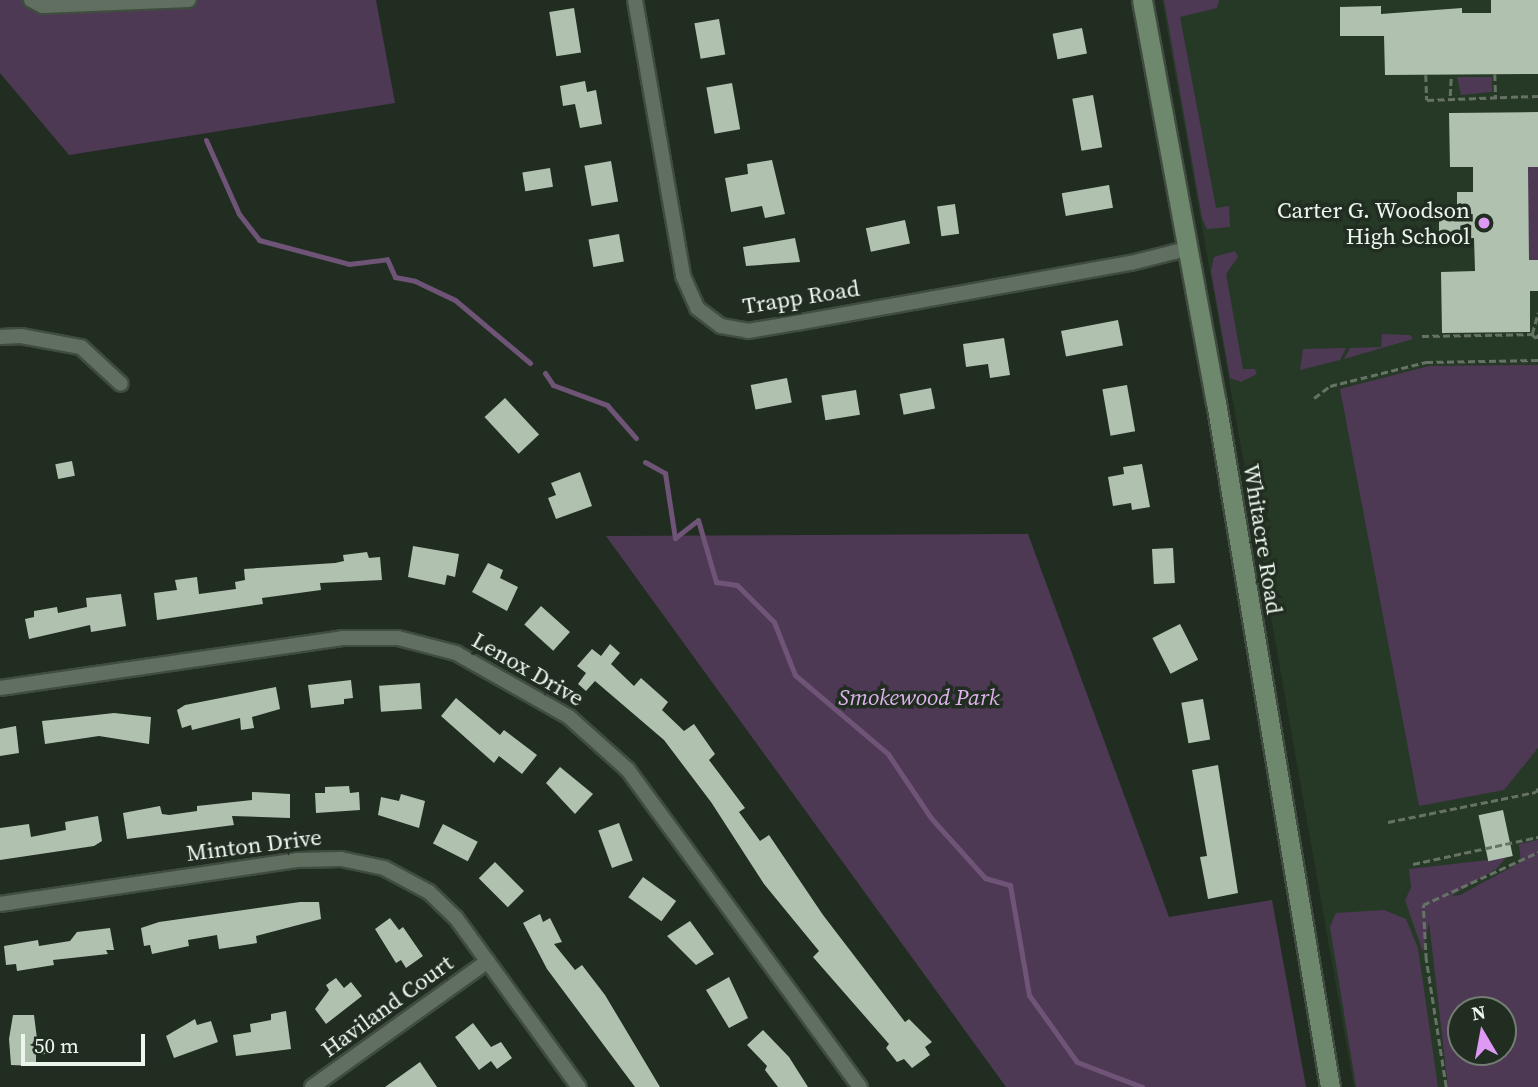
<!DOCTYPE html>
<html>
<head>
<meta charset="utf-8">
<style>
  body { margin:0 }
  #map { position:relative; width:1538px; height:1087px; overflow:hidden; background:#202d20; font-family:"Source Serif 4",serif }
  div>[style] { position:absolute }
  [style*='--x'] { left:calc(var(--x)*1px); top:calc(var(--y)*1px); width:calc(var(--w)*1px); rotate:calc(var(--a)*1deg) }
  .built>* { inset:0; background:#263926 }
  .green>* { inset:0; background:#4e3955; transform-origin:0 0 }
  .stream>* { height:5px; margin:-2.5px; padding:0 2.5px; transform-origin:2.5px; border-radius:2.5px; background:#6f5477 }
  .building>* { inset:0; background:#b0c1b0; transform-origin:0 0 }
  .path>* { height:2.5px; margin-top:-1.25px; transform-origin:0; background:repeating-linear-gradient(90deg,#667266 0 7px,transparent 0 10.5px) }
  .roads { filter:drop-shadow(2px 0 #404c40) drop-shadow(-2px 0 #404c40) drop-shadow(0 2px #404c40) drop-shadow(0 -2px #404c40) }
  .street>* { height:14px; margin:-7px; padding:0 7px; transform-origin:7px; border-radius:7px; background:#606f5f }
  .secondary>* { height:19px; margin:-9.5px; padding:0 9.5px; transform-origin:9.5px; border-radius:9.5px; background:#6d886c }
  .dots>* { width:19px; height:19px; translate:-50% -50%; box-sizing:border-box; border:4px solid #202d20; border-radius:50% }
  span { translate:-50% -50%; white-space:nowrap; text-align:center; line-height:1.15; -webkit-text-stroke:7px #202d20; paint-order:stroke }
  .poi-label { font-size:23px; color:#edf6ed }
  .right { translate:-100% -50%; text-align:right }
  .street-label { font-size:23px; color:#edf6ed }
  .park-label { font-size:23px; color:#deb2ec; font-style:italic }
  .north { position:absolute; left:1447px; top:996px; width:70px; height:70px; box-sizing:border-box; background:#202d20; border:2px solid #727d72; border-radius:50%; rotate:350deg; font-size:19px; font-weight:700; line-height:28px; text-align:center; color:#edf6ed }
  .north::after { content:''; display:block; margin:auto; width:24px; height:32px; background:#dd99f3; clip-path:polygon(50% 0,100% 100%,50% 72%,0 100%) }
  .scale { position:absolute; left:21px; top:1034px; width:124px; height:32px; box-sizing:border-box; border:4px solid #edf6ed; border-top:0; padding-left:9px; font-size:21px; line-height:24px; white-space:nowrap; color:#edf6ed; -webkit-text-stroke:5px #202d20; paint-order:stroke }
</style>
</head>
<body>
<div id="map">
  <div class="built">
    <i style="clip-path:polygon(evenodd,1162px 0,1538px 0,1538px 1087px,1354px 1087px,1162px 0,1461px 1010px,1503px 1010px,1503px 1052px,1461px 1052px,1461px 1010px)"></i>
  </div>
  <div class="green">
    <i style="clip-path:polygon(0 0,376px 0,395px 103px,69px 155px,0 73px)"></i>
    <i style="clip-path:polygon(1164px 0,1219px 0,1217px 8px,1180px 17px,1216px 208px,1229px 206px,1230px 227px,1207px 229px,1202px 218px)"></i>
    <i style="clip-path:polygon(1457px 77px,1492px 77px,1492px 92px,1461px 95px)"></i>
    <i style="left:1528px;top:167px;width:10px;height:93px"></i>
    <i style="clip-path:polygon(1235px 251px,1238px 257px,1226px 274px,1243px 369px,1255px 369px,1257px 374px,1241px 382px,1230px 378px,1211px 271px,1214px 257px)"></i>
    <i style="clip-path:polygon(1382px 334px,1410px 335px,1413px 339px,1344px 359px,1350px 348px,1381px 347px)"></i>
    <i style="clip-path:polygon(1346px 348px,1340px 360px,1300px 370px,1303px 349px)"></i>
    <i style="clip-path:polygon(1538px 365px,1538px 748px,1504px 790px,1419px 806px,1340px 389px,1429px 366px)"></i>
    <i style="clip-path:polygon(1028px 534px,1169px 917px,1272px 900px,1306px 1087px,1006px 1087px,606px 536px)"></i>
    <i style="clip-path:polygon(evenodd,1538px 840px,1538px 1087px,1448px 1087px,1429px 922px,1423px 952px,1405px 900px,1411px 888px,1409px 869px,1506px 858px,1496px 869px,1451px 896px,1460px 895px,1521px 862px,1519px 844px,1538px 840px,1461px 1010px,1503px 1010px,1503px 1052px,1461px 1052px,1461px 1010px)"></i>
    <i style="clip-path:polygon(1384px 910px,1406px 919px,1418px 948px,1438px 1087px,1356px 1087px,1330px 927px,1336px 913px)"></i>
  </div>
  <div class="stream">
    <i style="--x:206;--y:140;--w:81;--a:66"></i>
    <i style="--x:239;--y:214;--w:33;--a:52"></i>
    <i style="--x:259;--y:240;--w:93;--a:14.9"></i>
    <i style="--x:349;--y:264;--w:38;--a:-7"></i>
    <i style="--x:387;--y:259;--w:20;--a:66"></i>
    <i style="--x:395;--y:277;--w:20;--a:11"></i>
    <i style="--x:415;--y:281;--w:44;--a:25.4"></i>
    <i style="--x:455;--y:300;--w:98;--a:40"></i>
    <i style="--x:545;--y:373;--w:14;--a:56"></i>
    <i style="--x:553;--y:385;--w:58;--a:20.3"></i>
    <i style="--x:607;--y:405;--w:44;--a:48.7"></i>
    <i style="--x:645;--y:462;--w:23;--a:29"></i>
    <i style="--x:665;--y:473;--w:66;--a:81.3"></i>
    <i style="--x:675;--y:538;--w:29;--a:-38"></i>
    <i style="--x:698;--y:520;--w:65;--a:73.8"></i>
    <i style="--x:716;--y:582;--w:21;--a:8"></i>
    <i style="--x:737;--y:585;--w:52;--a:45"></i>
    <i style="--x:774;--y:622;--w:57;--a:68.4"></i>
    <i style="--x:795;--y:675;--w:122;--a:40.3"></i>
    <i style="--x:888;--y:754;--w:77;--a:56.1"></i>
    <i style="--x:931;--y:818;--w:81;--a:48"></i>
    <i style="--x:985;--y:878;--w:26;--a:16"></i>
    <i style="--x:1010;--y:885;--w:112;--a:80.2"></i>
    <i style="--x:1029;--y:995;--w:82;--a:54.4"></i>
    <i style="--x:1077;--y:1062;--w:70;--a:21"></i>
  </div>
  <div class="building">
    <i style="clip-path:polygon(1491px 0,1538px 0,1538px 74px,1385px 75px,1384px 36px,1340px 36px,1340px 7px,1381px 6px,1381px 14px,1462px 8px,1462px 13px,1491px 13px)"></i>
    <i style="left:574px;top:8px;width:45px;height:25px;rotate:81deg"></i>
    <i style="left:719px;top:19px;width:36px;height:25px;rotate:80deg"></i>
    <i style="left:1082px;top:28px;width:26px;height:30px;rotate:79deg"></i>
    <i style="clip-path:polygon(585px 81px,587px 92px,596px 90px,602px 124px,580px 128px,575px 104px,563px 106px,560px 86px)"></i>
    <i style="left:732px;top:83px;width:47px;height:26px;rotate:80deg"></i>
    <i style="left:1093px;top:95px;width:53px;height:21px;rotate:80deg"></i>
    <i style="clip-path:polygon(1538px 112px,1538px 167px,1528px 167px,1529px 260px,1538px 260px,1538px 291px,1530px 291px,1530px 332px,1442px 333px,1441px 272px,1475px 271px,1474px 238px,1439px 239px,1439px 207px,1457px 207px,1457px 192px,1473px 192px,1473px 167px,1450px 167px,1449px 113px)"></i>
    <i style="clip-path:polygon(772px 160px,785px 214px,765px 218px,762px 206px,731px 212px,725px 178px,748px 174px,747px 164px)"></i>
    <i style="left:611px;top:161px;width:41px;height:27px;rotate:80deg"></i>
    <i style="left:550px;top:168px;width:19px;height:28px;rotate:81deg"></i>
    <i style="left:1109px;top:185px;width:23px;height:48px;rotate:80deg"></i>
    <i style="left:955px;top:204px;width:30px;height:18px;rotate:82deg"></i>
    <i style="left:905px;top:220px;width:24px;height:40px;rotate:78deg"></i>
    <i style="left:619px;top:234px;width:28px;height:31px;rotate:80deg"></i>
    <i style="clip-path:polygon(795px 238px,800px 262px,746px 266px,743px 247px)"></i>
    <i style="left:1118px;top:320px;width:26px;height:58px;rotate:79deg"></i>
    <i style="clip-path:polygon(1004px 338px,1010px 375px,990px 378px,988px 364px,966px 367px,963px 344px)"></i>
    <i style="left:787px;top:378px;width:25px;height:37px;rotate:79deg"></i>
    <i style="left:1127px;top:385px;width:47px;height:25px;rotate:80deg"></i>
    <i style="left:931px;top:388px;width:21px;height:32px;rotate:79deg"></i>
    <i style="left:856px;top:390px;width:25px;height:35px;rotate:81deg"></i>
    <i style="left:505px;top:398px;width:50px;height:28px;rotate:47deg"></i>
    <i style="left:72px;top:461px;width:15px;height:17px;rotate:79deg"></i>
    <i style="clip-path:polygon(1142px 464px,1150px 507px,1132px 510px,1131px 503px,1113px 506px,1108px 477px,1124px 474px,1123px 467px)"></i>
    <i style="clip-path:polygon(580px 472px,592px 506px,556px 519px,548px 498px,556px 495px,551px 483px)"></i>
    <i style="clip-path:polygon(413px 546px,459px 554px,455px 577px,447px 575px,445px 585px,408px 577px)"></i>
    <i style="left:1173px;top:548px;width:35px;height:21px;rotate:87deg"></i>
    <i style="clip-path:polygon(367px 552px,369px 558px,380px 557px,382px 580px,320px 583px,321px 590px,262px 598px,263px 604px,157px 620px,154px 593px,177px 590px,175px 580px,197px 577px,199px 594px,236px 589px,235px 582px,245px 580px,244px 569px,335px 563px,344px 561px,343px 555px)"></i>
    <i style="clip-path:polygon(488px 563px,503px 570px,500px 578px,518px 587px,507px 611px,472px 592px)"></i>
    <i style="clip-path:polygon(121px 594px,126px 626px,91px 632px,90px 625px,29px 639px,25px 619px,34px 617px,34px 611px,57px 607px,58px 613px,87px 607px,86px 598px)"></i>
    <i style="left:541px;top:606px;width:39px;height:25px;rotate:42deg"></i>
    <i style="left:1180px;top:624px;width:40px;height:31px;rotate:63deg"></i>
    <i style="clip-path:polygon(610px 644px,620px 653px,611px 664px,634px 686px,641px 678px,668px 702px,662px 710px,684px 731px,694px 724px,715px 754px,709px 760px,745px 808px,739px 812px,760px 841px,769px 835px,823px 915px,905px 1022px,909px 1019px,932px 1042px,925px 1047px,930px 1055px,912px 1068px,904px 1059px,897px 1062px,886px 1048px,889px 1044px,813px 957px,819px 951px,764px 884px,711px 802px,664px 740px,595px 681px,586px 691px,578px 684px,586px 673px,577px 666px,592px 649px,601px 656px)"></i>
    <i style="clip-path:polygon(351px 680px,353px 698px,344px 699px,344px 704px,311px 708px,308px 685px)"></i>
    <i style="left:420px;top:683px;width:26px;height:41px;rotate:86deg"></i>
    <i style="clip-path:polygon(276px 687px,280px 709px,252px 717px,254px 728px,241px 730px,240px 718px,192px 730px,191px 725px,182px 728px,177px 710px,185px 705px)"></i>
    <i style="clip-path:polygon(456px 698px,500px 735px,504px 730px,537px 755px,522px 774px,499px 756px,494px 763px,441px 716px)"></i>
    <i style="left:1203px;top:699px;width:41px;height:22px;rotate:80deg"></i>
    <i style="clip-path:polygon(114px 713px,151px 717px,149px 744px,99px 736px,45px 744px,42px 721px)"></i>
    <i style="clip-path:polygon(16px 726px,19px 753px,0 756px,0 729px)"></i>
    <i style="clip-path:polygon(1218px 765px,1238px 893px,1208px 899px,1200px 857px,1207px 856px,1192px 770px)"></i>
    <i style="clip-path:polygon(560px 767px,593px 794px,575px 814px,546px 783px)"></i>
    <i style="clip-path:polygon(349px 786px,350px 793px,359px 792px,360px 810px,316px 813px,315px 793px,325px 793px,325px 787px)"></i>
    <i style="clip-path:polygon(252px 792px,290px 794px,290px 818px,232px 816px,234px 825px,127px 839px,123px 813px,160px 806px,162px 814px,169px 815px,197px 811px,197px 806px,252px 800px)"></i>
    <i style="clip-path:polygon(401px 794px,425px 801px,419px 828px,378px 815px,381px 797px,399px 801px)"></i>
    <i style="left:1503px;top:810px;width:47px;height:25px;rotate:78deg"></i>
    <i style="clip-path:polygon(98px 816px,102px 841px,94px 846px,0 860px,0 828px,29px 824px,31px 837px,66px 830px,65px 822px)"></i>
    <i style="left:619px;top:823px;width:40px;height:22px;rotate:70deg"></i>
    <i style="left:443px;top:824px;width:39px;height:22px;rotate:27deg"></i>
    <i style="left:495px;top:862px;width:41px;height:23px;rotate:45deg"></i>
    <i style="left:643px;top:877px;width:41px;height:25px;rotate:36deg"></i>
    <i style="clip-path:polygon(300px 902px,319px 902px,321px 919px,256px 936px,257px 943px,219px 949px,217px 935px,188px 940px,189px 946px,152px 954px,150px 945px,144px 946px,141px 928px,159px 922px)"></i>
    <i style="clip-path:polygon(540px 914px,543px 922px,550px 918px,562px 942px,554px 944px,575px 970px,582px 965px,605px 995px,660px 1087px,635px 1087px,547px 969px,523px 923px)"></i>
    <i style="clip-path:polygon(390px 918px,399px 930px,403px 927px,423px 956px,406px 968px,401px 960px,396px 963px,375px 929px)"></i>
    <i style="clip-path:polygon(690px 921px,714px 954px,696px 965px,667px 936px)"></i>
    <i style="clip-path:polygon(110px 928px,114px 950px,106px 950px,108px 954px,53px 960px,54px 965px,17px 971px,16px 964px,6px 965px,4px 946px,38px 940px,39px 946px,70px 941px,77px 932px)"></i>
    <i style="clip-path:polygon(729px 977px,748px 1018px,729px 1028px,706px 990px)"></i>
    <i style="clip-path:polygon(336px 978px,344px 988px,351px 982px,362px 996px,326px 1024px,315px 1009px,329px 990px,326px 985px)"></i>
    <i style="clip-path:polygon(286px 1011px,291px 1049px,236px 1056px,233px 1035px,251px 1032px,250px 1024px,271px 1020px,271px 1014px)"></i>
    <i style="clip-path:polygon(13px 1015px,34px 1015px,37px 1039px,45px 1039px,45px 1054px,36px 1055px,36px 1066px,11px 1065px,9px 1039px)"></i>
    <i style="clip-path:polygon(195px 1019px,197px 1025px,211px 1021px,218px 1042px,174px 1058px,166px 1036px)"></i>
    <i style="clip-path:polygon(473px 1023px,491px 1047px,501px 1042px,512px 1058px,497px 1069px,491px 1061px,479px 1070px,455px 1037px)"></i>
    <i style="clip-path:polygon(763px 1030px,789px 1057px,808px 1087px,778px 1087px,765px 1070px,767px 1066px,747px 1045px)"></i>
    <i style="clip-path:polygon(420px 1062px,437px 1087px,385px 1087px)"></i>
  </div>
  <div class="path">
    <i style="--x:1495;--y:74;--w:24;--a:88"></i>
    <i style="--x:1426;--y:75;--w:25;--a:88"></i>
    <i style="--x:1427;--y:100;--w:111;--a:-2.1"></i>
    <i style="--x:1450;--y:96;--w:21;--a:-87"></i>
    <i style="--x:1532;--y:334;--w:22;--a:-74"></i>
    <i style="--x:1422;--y:336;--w:110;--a:-1"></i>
    <i style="--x:1532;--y:334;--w:6;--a:45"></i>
    <i style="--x:1536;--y:338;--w:4;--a:-56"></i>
    <i style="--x:1314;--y:398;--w:20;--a:-37"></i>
    <i style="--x:1330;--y:386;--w:99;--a:-14"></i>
    <i style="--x:1426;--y:362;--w:112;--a:-1"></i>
    <i style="--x:1388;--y:822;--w:151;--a:-11.5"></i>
    <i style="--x:1536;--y:792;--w:4;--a:-63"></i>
    <i style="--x:1413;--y:864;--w:128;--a:-12.2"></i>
    <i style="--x:1446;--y:1087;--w:129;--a:-98.9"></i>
    <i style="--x:1426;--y:960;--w:55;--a:-93.1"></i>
    <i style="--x:1423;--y:905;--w:127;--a:-24.7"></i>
  </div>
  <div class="roads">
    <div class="street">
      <i style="--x:31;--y:0;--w:13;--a:27"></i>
      <i style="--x:43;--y:6;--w:146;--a:-2.4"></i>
      <i style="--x:635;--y:0;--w:280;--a:80.1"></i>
      <i style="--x:683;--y:276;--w:35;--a:66"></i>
      <i style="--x:697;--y:308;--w:30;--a:37"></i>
      <i style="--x:721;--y:326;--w:27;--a:10"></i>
      <i style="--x:748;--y:331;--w:49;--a:-9.5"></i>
      <i style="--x:796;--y:323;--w:340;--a:-10.2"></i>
      <i style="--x:1131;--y:263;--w:57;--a:-14.3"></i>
      <i style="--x:0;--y:337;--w:21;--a:-3"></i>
      <i style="--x:21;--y:336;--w:61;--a:10.4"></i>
      <i style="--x:81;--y:347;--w:54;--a:42.8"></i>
      <i style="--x:0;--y:688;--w:346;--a:-8.3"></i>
      <i style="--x:342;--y:638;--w:56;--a:0"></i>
      <i style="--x:398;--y:638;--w:60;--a:14.5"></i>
      <i style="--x:456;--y:653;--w:130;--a:29.5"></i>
      <i style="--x:569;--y:717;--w:79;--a:41.9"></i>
      <i style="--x:628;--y:770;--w:393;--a:53.8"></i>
      <i style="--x:0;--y:904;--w:300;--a:-8.4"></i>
      <i style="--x:297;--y:860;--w:44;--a:-1.3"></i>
      <i style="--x:341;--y:859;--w:44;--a:11.8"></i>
      <i style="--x:384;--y:868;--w:51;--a:28.1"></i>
      <i style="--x:429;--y:892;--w:37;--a:44"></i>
      <i style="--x:456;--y:918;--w:209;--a:54"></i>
      <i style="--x:312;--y:1087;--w:216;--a:-35.6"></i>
    </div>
    <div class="secondary">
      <i style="--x:1142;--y:0;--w:409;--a:79.6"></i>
      <i style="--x:1216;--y:402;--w:694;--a:80.55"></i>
    </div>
  </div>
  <div class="dots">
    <i style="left:1484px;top:223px;background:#dd99f3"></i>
  </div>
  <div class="poi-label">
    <span class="right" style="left:1470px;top:223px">Carter G. Woodson<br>High School</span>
  </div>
  <div class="street-label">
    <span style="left:801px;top:297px;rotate:-9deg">Trapp Road</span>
    <span style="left:1263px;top:539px;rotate:81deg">Whitacre Road</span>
    <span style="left:528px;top:669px;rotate:30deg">Lenox Drive</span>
    <span style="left:254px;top:845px;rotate:-7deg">Minton Drive</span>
    <span style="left:387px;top:1006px;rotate:-36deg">Haviland Court</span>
  </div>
  <div class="park-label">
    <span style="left:919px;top:697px">Smokewood Park</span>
  </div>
  <div class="north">N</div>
  <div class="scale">50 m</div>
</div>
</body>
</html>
